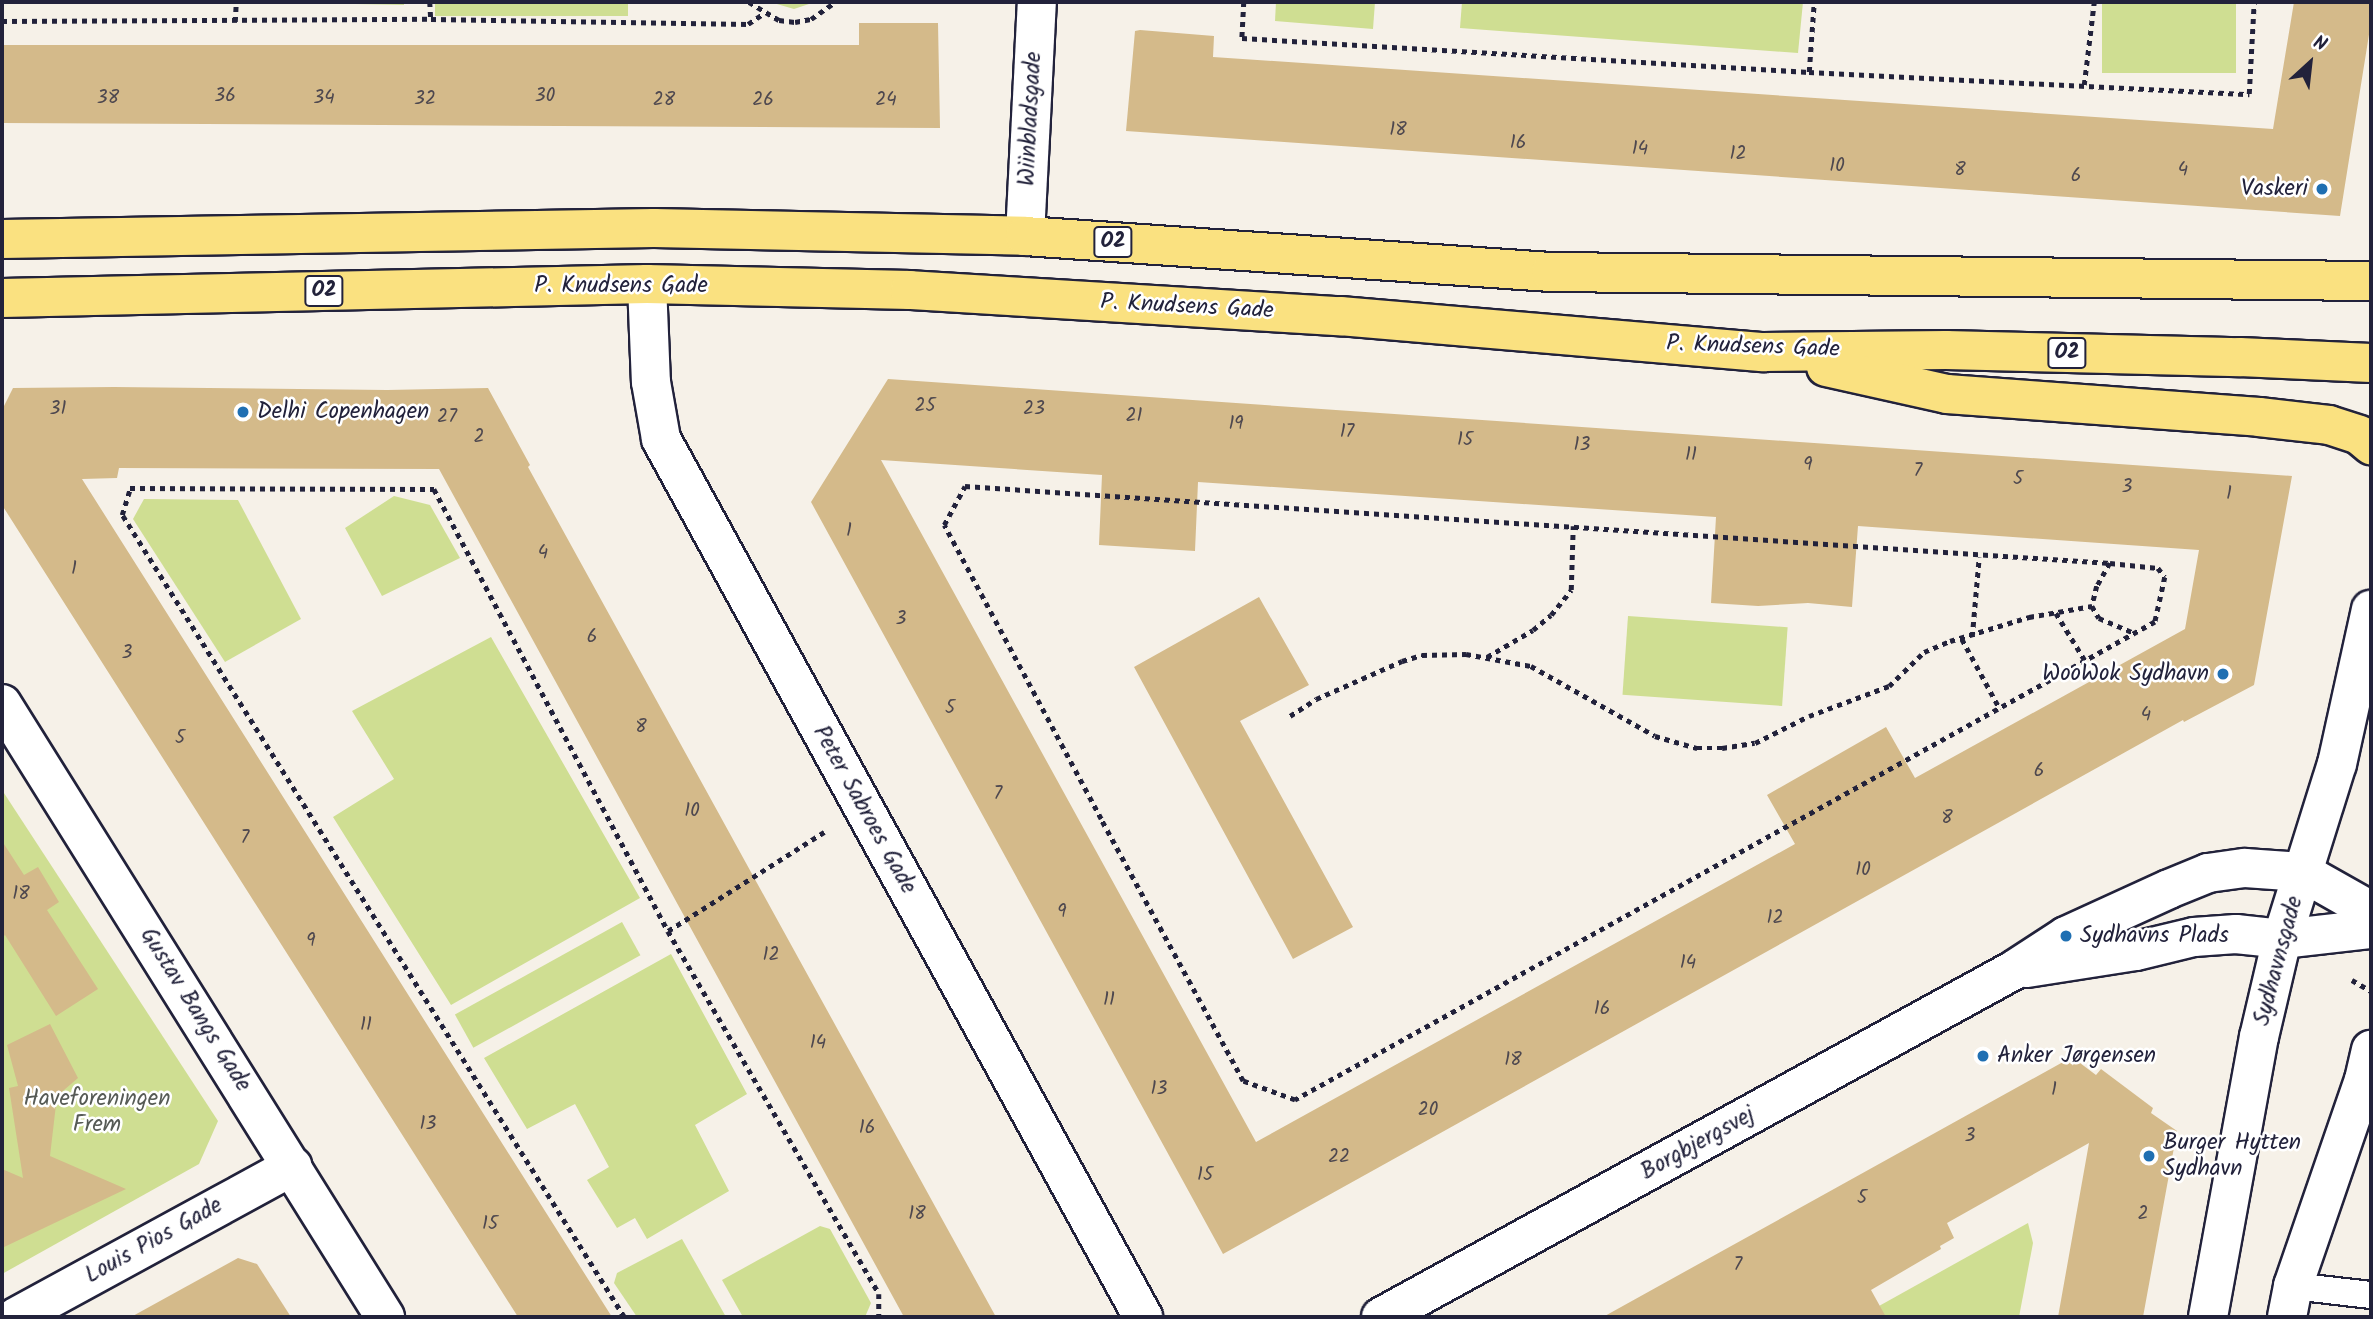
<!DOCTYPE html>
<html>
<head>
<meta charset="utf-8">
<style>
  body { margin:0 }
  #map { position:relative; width:2373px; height:1319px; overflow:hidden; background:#f6f1e8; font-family:Kalam,sans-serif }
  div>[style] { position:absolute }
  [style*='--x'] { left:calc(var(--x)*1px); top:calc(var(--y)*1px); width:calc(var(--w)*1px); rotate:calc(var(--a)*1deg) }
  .green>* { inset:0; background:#cfde92; transform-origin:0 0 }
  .building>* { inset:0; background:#d4ba8a }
  .path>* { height:4.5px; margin-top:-2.25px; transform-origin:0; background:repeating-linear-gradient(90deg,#22223b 0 5px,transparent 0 10px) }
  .roads { filter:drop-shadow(2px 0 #22223b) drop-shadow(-2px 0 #22223b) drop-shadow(0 2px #22223b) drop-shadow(0 -2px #22223b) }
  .service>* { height:26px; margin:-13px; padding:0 13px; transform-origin:13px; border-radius:13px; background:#fff }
  .minor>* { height:38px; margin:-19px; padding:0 19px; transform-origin:19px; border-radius:19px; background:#fff }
  .tertiary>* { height:38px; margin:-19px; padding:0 19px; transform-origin:19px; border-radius:19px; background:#fff }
  .primary>* { height:38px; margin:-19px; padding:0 19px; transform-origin:19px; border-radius:19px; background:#fae180 }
  .dots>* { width:19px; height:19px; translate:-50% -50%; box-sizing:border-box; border:4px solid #fff; border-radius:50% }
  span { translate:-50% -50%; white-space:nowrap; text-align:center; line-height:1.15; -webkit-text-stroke:5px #fff; paint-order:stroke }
  .number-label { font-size:19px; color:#4e484f }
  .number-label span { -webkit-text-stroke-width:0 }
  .shield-label span { padding:2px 5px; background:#fff; border:2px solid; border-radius:5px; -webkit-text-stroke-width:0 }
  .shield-label { font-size:21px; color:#22223b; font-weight:700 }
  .street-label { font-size:23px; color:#22223b }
  .poi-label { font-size:23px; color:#22223b }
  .right { translate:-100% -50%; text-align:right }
  .left { translate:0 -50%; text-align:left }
  .park-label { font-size:23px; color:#565a55 }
  .frame { position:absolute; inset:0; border:4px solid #22223b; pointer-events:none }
  .north { position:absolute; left:2275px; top:28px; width:70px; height:70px; -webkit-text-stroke:5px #fff; paint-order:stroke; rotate:27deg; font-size:19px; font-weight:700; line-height:28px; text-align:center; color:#22223b }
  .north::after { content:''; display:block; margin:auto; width:24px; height:32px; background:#22223b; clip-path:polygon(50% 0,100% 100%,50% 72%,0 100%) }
</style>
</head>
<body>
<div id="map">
  <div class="green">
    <i style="clip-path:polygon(257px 2px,404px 2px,404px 5px)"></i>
    <i style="left:435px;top:2px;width:193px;height:14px"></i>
    <i style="clip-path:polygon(770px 2px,815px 2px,794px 9px)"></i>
    <i style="clip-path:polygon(1276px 2px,1375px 2px,1373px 29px,1275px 21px)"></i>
    <i style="clip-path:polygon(1462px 2px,1803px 2px,1798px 53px,1460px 28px)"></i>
    <i style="left:2102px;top:2px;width:134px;height:71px"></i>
    <i style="clip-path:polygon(394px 496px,430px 505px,460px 558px,382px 596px,345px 528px)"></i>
    <i style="clip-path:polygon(144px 499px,238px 500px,301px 619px,225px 662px,133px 519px)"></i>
    <i style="left:1628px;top:616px;width:160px;height:79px;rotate:4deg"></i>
    <i style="clip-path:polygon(491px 637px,640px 898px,451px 1005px,333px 817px,394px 779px,352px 711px)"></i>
    <i style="clip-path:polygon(2px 790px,218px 1121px,199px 1164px,2px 1274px)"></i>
    <i style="left:622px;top:922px;width:38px;height:191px;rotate:61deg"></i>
    <i style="clip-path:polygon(671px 954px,747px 1094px,695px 1125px,729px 1191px,647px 1239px,635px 1218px,617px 1228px,587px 1180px,609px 1167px,575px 1104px,527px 1129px,484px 1058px)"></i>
    <i style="clip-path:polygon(2028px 1223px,2033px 1243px,2019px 1317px,1885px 1317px,1879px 1306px)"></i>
    <i style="clip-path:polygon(820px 1226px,830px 1229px,871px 1303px,865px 1317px,743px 1317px,722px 1280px)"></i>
    <i style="clip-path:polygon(682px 1239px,726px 1317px,637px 1317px,614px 1283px,617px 1273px)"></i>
  </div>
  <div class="building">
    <i style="clip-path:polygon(2294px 2px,2371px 2px,2371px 22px,2340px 216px,1126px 131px,1135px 31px,1140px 30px,1214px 36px,1213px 57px,2273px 129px)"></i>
    <i style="clip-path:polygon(859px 23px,938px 23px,940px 128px,2px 123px,2px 45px,859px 45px)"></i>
    <i style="clip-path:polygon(evenodd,888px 379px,2292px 476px,2254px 685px,2184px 722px,2183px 720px,1223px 1254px,811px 502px,888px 379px,881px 460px,1102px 475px,1099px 545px,1195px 551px,1198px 482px,1716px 517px,1711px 603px,1758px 606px,1808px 603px,1852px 607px,1858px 526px,2199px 550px,2185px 629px,1915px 778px,1886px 727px,1767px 795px,1795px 844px,1256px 1142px,881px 460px)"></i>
    <i style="clip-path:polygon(114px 387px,387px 390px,488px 388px,530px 465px,528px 467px,996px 1317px,904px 1317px,439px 469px,119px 468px,117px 478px,82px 479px,612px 1317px,518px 1317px,2px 505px,2px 410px,13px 388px)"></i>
    <i style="clip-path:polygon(1259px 597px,1309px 685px,1240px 721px,1353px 927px,1293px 959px,1134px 667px)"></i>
    <i style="clip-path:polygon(2px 841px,24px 875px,38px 867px,59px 902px,47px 910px,98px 989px,56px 1016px,5px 935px,2px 938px)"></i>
    <i style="clip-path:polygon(50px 1024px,78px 1078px,57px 1096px,50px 1156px,126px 1189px,2px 1248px,2px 1169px,23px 1178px,9px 1088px,18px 1086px,7px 1045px)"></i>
    <i style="clip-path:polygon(2072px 1057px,2096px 1075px,2101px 1069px,2153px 1108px,2151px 1113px,2177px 1131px,2143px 1317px,2058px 1317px,2089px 1143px,1947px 1223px,1954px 1238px,1940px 1246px,1941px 1249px,1871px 1290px,1886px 1317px,1603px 1317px)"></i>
    <i style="clip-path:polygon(238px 1258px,257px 1264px,291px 1317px,131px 1317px)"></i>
  </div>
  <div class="path">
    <i style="--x:430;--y:2;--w:17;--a:87"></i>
    <i style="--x:749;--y:2;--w:35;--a:31"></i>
    <i style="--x:779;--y:20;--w:16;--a:7"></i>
    <i style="--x:795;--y:22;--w:16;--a:-11"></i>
    <i style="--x:811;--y:19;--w:29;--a:-35"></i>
    <i style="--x:1244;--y:2;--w:36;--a:93"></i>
    <i style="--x:1242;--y:38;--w:568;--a:3.43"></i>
    <i style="--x:1809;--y:72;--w:441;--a:2.9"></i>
    <i style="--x:2249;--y:94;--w:92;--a:-86.9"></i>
    <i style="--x:2;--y:21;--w:429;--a:-0.3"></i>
    <i style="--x:431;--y:19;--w:317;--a:0.9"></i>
    <i style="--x:748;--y:24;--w:18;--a:-34"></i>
    <i style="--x:235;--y:22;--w:20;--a:-87"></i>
    <i style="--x:1809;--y:72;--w:70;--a:-85.9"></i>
    <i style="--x:2084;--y:85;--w:84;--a:-83.1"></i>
    <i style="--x:965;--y:486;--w:1148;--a:3.85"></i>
    <i style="--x:2110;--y:563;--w:48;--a:5.9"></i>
    <i style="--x:2158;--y:568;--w:11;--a:52"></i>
    <i style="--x:2165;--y:577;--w:46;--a:102.5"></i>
    <i style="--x:2155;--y:622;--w:984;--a:150.93"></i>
    <i style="--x:1295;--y:1100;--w:55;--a:-159.9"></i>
    <i style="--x:1243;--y:1081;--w:298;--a:-118.5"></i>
    <i style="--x:1101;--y:819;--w:333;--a:-118.1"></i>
    <i style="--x:944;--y:525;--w:44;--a:-61.7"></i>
    <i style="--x:2110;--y:563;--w:26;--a:119"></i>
    <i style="--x:2097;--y:586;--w:21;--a:104"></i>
    <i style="--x:2092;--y:606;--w:14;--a:60"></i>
    <i style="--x:2099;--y:618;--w:39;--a:23"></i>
    <i style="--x:2056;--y:613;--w:57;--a:58.5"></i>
    <i style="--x:1972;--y:637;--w:80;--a:-85"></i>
    <i style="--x:1962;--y:639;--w:80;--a:61.5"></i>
    <i style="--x:1487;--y:657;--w:53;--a:-30.4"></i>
    <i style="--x:1533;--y:630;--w:23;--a:-40"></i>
    <i style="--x:1551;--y:615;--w:32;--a:-51"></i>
    <i style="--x:1571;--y:590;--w:64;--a:-88.2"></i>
    <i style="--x:1290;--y:716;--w:31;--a:-33"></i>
    <i style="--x:1316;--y:699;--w:94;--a:-23.8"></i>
    <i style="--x:1402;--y:661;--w:21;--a:-17"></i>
    <i style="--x:1422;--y:655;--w:44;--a:-1.3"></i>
    <i style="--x:1466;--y:654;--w:66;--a:10.5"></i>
    <i style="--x:1531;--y:666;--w:142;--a:29.4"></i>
    <i style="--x:1655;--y:736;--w:44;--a:15.9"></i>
    <i style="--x:1697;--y:748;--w:25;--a:0"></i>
    <i style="--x:1722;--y:748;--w:33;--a:-9"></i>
    <i style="--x:1755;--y:743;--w:60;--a:-26.6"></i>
    <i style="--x:1809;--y:716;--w:85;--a:-20.6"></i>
    <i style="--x:1889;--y:686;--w:49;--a:-44.2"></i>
    <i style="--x:1924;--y:652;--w:28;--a:-23"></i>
    <i style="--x:1950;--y:641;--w:83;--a:-16.9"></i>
    <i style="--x:2029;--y:617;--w:64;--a:-9.9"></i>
    <i style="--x:668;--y:931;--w:185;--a:-32.4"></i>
    <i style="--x:2352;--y:980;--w:22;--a:30"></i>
    <i style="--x:624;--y:1317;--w:946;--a:-122.04"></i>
    <i style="--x:122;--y:515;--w:28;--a:-73"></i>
    <i style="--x:130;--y:488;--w:304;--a:0.2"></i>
    <i style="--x:434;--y:489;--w:500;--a:62.1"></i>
    <i style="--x:668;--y:931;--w:420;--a:59.8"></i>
    <i style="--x:879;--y:1294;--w:23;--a:90"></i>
  </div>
  <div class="roads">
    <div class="service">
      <i style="--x:2293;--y:1286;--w:79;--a:6.6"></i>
    </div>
    <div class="minor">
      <i style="--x:1025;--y:236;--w:234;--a:-87.1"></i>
      <i style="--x:647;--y:284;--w:98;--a:87.7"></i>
      <i style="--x:651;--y:382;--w:58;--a:80"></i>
      <i style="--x:661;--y:439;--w:1002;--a:61.23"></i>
      <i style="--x:2;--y:704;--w:723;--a:58"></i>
      <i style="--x:16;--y:1317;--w:315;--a:-28.6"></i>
    </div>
    <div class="tertiary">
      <i style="--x:2027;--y:968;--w:110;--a:-8.9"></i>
      <i style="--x:2136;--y:951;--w:60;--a:-13.6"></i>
      <i style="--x:2194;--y:937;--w:42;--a:-4.1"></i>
      <i style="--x:2236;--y:934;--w:46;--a:6.2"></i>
      <i style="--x:2282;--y:939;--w:90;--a:-6.4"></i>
      <i style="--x:1381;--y:1317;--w:722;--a:-28.73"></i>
      <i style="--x:2014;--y:970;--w:62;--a:-33.2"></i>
      <i style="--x:2066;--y:936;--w:113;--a:-24.5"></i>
      <i style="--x:2169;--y:889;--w:42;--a:-22.3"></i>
      <i style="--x:2208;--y:873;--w:37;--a:-8"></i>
      <i style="--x:2245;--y:868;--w:57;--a:4"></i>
      <i style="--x:2302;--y:872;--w:79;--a:29.5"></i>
      <i style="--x:2208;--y:1317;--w:285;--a:-79.7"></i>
      <i style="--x:2259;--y:1037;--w:101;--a:-76.8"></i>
      <i style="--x:2282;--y:939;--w:183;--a:-72.6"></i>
      <i style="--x:2337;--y:764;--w:158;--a:-77.6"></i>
      <i style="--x:2287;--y:1317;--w:32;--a:-79"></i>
      <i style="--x:2293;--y:1286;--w:218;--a:-71"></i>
      <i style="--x:2364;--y:1080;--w:31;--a:-77"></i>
    </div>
    <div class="primary">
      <i style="--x:2;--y:239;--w:652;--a:-0.97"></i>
      <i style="--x:654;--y:228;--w:371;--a:1.2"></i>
      <i style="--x:1025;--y:236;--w:527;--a:3.92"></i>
      <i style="--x:1551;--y:272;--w:820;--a:0.63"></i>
      <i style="--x:2;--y:298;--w:645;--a:-1.24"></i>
      <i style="--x:647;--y:284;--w:263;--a:1.3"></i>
      <i style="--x:910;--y:290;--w:431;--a:3.5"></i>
      <i style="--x:1340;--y:316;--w:425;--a:4.9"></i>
      <i style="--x:1763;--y:352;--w:183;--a:-0.6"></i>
      <i style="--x:1946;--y:350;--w:294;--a:1.4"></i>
      <i style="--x:2240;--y:357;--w:131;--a:2.6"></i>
      <i style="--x:1826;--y:367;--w:124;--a:12.6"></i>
      <i style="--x:1947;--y:394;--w:313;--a:4.2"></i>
      <i style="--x:2259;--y:417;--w:70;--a:6.5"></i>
      <i style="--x:2329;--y:425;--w:32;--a:18"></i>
      <i style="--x:2359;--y:435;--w:16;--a:40"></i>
    </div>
  </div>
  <div class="dots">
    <i style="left:2322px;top:189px;background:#1f6fb2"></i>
    <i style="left:243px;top:412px;background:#1f6fb2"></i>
    <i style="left:2223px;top:674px;background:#1f6fb2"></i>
    <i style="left:2066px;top:936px;background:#1f6fb2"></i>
    <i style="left:1983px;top:1056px;background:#1f6fb2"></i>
    <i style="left:2149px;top:1156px;background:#1f6fb2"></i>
  </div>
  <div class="number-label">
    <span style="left:225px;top:97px">36</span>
    <span style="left:545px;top:97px">30</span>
    <span style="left:108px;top:99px">38</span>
    <span style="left:324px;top:99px">34</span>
    <span style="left:425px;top:100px">32</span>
    <span style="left:664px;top:101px">28</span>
    <span style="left:763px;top:101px">26</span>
    <span style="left:886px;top:101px">24</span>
    <span style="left:1398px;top:131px">18</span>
    <span style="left:1518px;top:144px">16</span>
    <span style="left:1640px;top:150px">14</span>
    <span style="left:1738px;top:155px">12</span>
    <span style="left:1837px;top:167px">10</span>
    <span style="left:1960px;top:171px">8</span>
    <span style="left:2183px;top:171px">4</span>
    <span style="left:2076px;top:177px">6</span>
    <span style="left:925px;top:407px">25</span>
    <span style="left:58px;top:410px">31</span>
    <span style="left:1034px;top:410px">23</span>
    <span style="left:1134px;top:417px">21</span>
    <span style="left:447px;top:418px">27</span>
    <span style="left:1236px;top:425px">19</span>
    <span style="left:1347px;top:433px">17</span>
    <span style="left:479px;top:438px">2</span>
    <span style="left:1465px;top:441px">15</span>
    <span style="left:1582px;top:446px">13</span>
    <span style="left:1691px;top:456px">11</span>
    <span style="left:1808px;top:466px">9</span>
    <span style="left:1918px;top:472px">7</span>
    <span style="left:2018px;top:480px">5</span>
    <span style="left:2127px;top:488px">3</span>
    <span style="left:2229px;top:495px">1</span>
    <span style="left:849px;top:532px">1</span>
    <span style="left:543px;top:554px">4</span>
    <span style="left:74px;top:570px">1</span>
    <span style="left:901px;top:620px">3</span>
    <span style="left:592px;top:638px">6</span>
    <span style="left:127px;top:654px">3</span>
    <span style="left:950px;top:709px">5</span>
    <span style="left:2146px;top:716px">4</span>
    <span style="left:641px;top:728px">8</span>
    <span style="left:180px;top:739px">5</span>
    <span style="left:2039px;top:772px">6</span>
    <span style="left:998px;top:795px">7</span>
    <span style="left:692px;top:812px">10</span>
    <span style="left:1947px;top:819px">8</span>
    <span style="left:245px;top:839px">7</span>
    <span style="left:1863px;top:871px">10</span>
    <span style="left:21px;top:895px">18</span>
    <span style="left:1062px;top:913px">9</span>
    <span style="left:1775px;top:919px">12</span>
    <span style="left:311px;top:942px">9</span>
    <span style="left:771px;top:956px">12</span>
    <span style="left:1688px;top:964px">14</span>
    <span style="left:1109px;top:1001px">11</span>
    <span style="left:1602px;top:1010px">16</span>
    <span style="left:366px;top:1026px">11</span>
    <span style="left:818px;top:1044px">14</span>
    <span style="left:1513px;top:1061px">18</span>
    <span style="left:1159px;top:1090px">13</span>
    <span style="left:2054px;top:1091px">1</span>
    <span style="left:1428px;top:1111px">20</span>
    <span style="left:428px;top:1125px">13</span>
    <span style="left:867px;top:1129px">16</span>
    <span style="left:1970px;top:1137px">3</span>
    <span style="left:1339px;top:1158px">22</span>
    <span style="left:1205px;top:1176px">15</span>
    <span style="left:1862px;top:1199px">5</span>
    <span style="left:917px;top:1215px">18</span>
    <span style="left:2143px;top:1215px">2</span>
    <span style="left:490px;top:1225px">15</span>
    <span style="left:1738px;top:1266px">7</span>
  </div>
  <div class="shield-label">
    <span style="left:1113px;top:242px">O2</span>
    <span style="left:324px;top:291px">O2</span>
    <span style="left:2067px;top:353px">O2</span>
  </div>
  <div class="street-label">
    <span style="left:1031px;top:119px;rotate:-87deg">Wiinbladsgade</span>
    <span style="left:621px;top:286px">P. Knudsens Gade</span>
    <span style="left:1187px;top:307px;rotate:3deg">P. Knudsens Gade</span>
    <span style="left:1753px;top:347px;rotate:2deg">P. Knudsens Gade</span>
    <span style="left:864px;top:810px;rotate:61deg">Peter Sabroes Gade</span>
    <span style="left:2279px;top:961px;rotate:-75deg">Sydhavnsgade</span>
    <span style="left:195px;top:1010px;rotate:58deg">Gustav Bangs Gade</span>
    <span style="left:1698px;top:1144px;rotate:-29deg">Borgbjergsvej</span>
    <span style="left:154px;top:1241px;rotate:-29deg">Louis Pios Gade</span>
  </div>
  <div class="poi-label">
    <span class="right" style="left:2308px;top:189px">Vaskeri</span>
    <span class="left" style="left:257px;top:412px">Delhi Copenhagen</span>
    <span class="right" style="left:2209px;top:674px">WooWok Sydhavn</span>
    <span class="left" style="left:2080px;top:936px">Sydhavns Plads</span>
    <span class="left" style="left:1997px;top:1056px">Anker Jørgensen</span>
    <span class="left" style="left:2163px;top:1156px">Burger Hytten<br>Sydhavn</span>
  </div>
  <div class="park-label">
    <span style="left:97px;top:1112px">Haveforeningen<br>Frem</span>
  </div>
  <div class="frame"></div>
  <div class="north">N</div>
</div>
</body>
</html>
